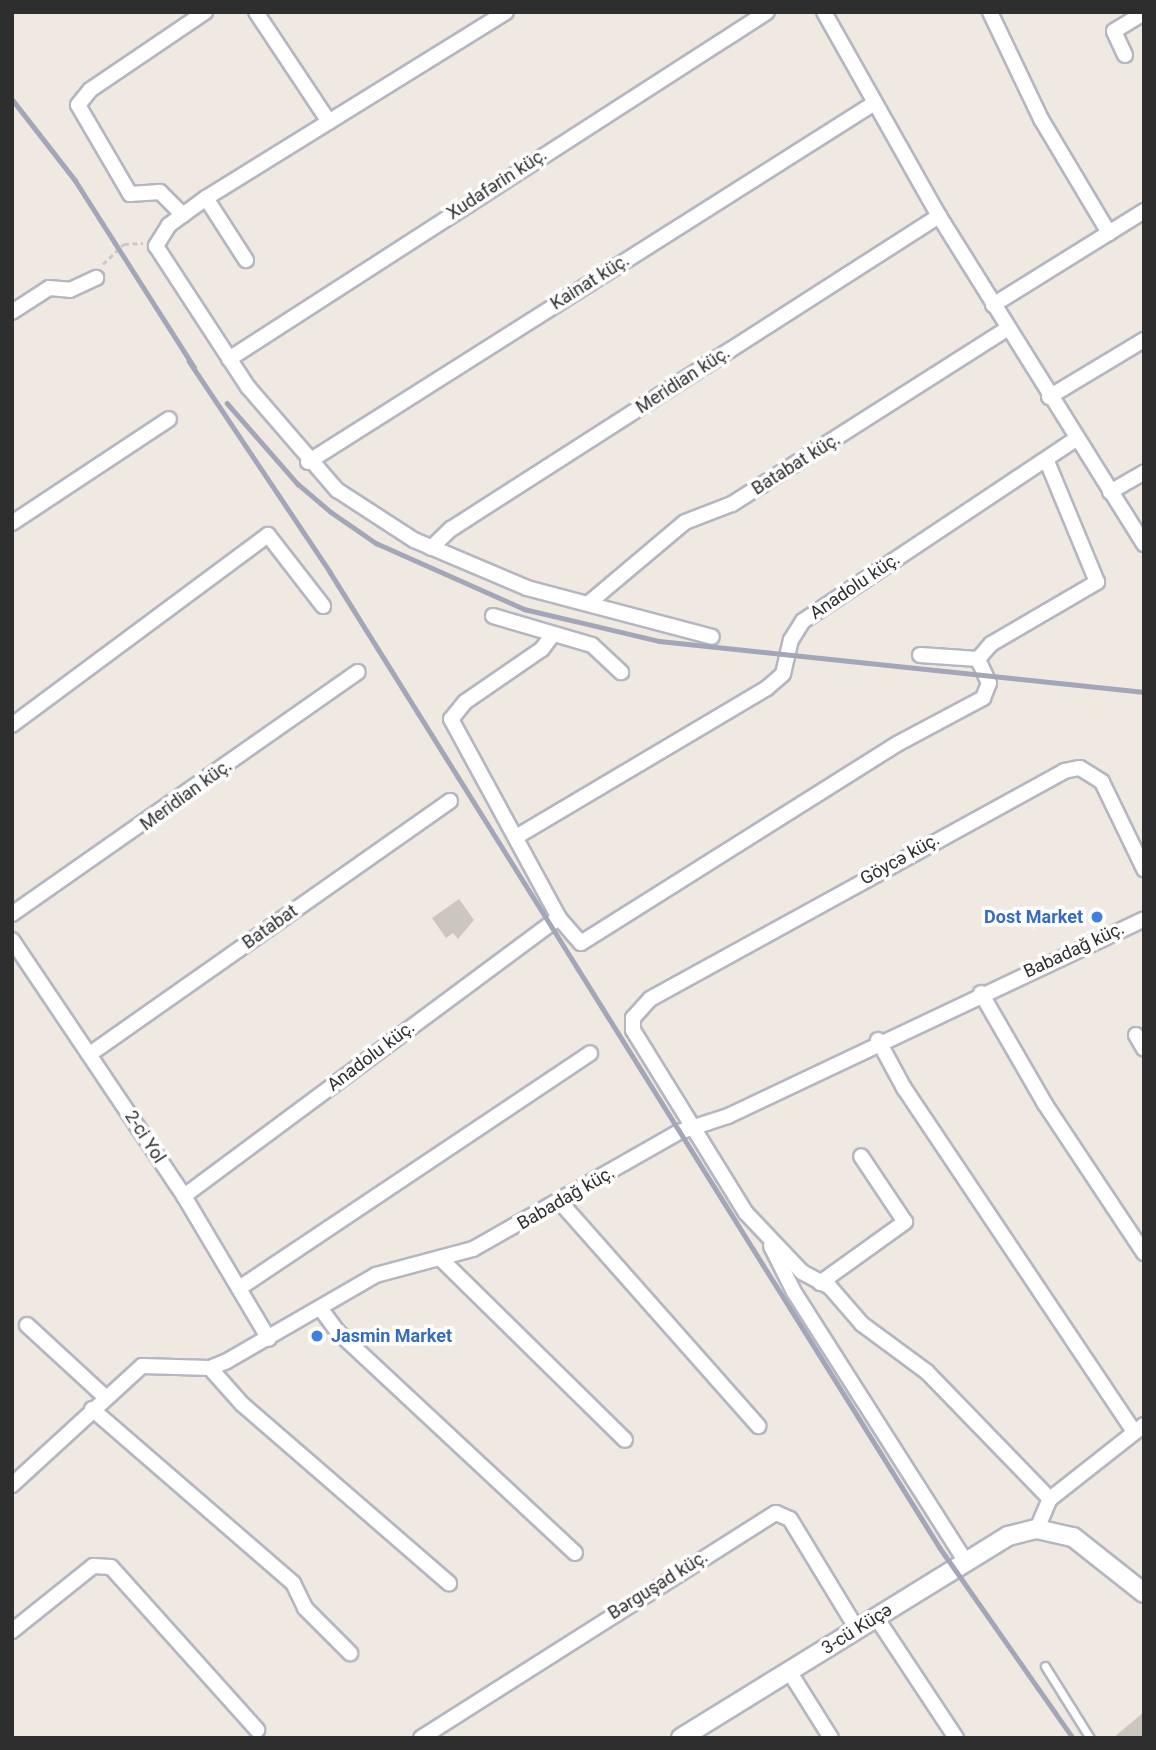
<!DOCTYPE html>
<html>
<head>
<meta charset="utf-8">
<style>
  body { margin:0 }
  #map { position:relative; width:1156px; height:1750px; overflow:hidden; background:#efe9e1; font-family:Roboto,sans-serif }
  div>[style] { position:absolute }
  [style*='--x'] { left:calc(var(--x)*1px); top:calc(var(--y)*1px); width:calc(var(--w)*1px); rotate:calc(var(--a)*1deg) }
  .building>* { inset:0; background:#cbc7bf }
  .path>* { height:2.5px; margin-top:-1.25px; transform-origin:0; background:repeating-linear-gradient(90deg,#c9c9c9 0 5px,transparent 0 8.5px) }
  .roads { filter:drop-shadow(2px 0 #b4b7c1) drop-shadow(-2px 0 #b4b7c1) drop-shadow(0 2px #b4b7c1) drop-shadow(0 -2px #b4b7c1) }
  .service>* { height:7px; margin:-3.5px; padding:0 3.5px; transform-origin:3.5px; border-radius:3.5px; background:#fff }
  .minor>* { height:14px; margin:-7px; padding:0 7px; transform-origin:7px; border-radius:7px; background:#fff }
  .tertiary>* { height:18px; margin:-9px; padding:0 9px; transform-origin:9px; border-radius:9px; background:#fff }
  .rail>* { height:4.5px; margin:-2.25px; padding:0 2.25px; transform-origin:2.25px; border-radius:2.25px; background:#a3a6b8 }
  .dots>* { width:19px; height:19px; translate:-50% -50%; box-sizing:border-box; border:4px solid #fff; border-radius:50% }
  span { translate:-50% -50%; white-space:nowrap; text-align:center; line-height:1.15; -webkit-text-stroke:7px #fff; paint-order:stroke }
  .street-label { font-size:18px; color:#2e2e2e }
  .shop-label { font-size:18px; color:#366cbe; font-weight:700 }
  .right { translate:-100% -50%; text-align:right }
  .left { translate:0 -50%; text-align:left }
  .frame { position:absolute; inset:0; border:14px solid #2e2e2e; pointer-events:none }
</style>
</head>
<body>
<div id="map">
  <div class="building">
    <i style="clip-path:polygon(459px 899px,474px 920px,458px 939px,453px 933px,446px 938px,432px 918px)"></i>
    <i style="clip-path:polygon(1144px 1712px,1144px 1738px,1113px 1738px)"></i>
  </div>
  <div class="path">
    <i style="--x:103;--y:264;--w:29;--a:-44"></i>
    <i style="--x:124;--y:244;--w:19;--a:-3"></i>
  </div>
  <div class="roads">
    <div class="service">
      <i style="--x:1045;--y:1666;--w:85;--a:58"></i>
    </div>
    <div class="minor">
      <i style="--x:256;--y:12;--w:132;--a:56.4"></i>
      <i style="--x:506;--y:12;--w:353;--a:148.2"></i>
      <i style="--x:206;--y:198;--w:46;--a:143.9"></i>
      <i style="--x:169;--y:225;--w:25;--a:122"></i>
      <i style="--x:156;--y:246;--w:168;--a:56.9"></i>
      <i style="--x:248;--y:387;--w:136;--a:49.2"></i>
      <i style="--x:337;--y:490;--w:92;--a:33"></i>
      <i style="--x:414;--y:540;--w:123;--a:23"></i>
      <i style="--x:527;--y:588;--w:191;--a:14.8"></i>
      <i style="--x:824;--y:12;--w:234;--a:60.6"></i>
      <i style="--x:939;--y:216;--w:387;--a:58"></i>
      <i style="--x:990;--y:12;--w:119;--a:64.5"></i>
      <i style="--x:1041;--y:119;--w:133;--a:59.2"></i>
      <i style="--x:1125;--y:55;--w:26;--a:-115"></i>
      <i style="--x:1114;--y:31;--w:29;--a:-31"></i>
      <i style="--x:206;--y:198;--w:74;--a:57.2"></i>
      <i style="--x:183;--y:215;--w:33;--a:-135"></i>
      <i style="--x:160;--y:192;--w:30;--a:176"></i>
      <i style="--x:130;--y:194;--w:103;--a:-120.3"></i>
      <i style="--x:78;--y:105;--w:19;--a:-51"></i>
      <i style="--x:90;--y:90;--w:139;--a:-34.1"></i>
      <i style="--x:993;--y:305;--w:178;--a:-31.9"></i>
      <i style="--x:12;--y:312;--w:44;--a:-33"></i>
      <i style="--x:49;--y:288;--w:21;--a:5"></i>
      <i style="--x:70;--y:290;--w:29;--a:-25"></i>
      <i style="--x:229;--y:359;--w:640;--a:-32.82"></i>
      <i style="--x:1049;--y:397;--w:111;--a:-31"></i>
      <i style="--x:308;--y:462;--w:669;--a:-32.36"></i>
      <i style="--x:1110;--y:492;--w:39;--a:-30"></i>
      <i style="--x:12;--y:523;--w:188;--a:-33.5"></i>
      <i style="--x:431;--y:548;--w:28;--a:-44"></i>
      <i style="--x:451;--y:529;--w:580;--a:-32.68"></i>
      <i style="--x:590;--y:602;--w:124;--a:-40.1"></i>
      <i style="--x:685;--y:522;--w:50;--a:-21"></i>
      <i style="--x:732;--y:504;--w:326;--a:-32.5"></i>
      <i style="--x:493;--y:616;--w:103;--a:16.3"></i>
      <i style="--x:592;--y:645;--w:40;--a:43"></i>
      <i style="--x:551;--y:637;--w:15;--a:127"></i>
      <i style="--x:542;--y:649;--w:93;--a:145.5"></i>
      <i style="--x:465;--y:702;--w:22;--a:129"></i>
      <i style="--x:451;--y:719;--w:226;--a:61.5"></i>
      <i style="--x:559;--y:918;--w:33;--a:49"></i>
      <i style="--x:581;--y:943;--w:373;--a:-32.2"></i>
      <i style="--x:897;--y:744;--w:98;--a:-28.1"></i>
      <i style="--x:983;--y:698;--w:16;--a:-68"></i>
      <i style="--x:989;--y:683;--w:26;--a:-115"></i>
      <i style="--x:920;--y:655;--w:58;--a:3.9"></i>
      <i style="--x:978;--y:659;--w:20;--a:-49"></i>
      <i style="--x:991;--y:644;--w:123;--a:-30.3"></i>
      <i style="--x:1097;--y:582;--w:133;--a:-112.5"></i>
      <i style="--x:12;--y:725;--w:319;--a:-36.6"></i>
      <i style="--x:268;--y:535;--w:90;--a:52.2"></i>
      <i style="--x:516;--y:837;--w:292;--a:-30.7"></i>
      <i style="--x:767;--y:688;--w:21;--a:-41"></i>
      <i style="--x:783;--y:674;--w:35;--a:-77"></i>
      <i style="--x:791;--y:640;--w:22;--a:-58"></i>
      <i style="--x:803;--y:621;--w:328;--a:-33.7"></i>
      <i style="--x:12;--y:914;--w:422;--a:-35"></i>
      <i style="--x:12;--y:940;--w:308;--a:56.1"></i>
      <i style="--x:184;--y:1196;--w:166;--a:59.3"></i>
      <i style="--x:981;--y:993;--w:128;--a:60"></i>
      <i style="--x:1045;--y:1104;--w:179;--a:56.4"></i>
      <i style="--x:1136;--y:1035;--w:16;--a:60"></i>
      <i style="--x:878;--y:1040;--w:55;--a:61.6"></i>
      <i style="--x:904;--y:1088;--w:414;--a:56.2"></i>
      <i style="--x:90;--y:1054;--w:440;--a:-35.1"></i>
      <i style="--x:184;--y:1196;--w:467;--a:-36.6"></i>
      <i style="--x:561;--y:1203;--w:298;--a:48.5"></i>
      <i style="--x:771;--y:1246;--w:51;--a:63.4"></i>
      <i style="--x:794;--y:1292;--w:318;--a:57.5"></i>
      <i style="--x:443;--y:1261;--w:255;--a:44.5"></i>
      <i style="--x:820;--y:1283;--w:105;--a:-35.7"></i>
      <i style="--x:905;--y:1222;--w:79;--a:-123.7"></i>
      <i style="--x:241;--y:1287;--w:420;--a:-33.8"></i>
      <i style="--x:321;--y:1309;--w:29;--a:54"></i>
      <i style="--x:338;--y:1332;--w:324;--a:43"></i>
      <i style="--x:27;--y:1325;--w:105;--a:42.7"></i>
      <i style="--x:210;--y:1368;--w:48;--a:48.4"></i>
      <i style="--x:242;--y:1404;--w:274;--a:40.9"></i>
      <i style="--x:92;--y:1409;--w:266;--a:40.9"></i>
      <i style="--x:293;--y:1583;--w:28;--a:64"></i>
      <i style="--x:305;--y:1608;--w:64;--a:45"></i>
      <i style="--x:12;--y:1485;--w:176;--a:-42.5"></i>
      <i style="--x:142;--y:1366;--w:68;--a:1.7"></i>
      <i style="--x:210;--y:1368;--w:18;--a:-22"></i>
      <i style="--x:227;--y:1361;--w:172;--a:-30"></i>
      <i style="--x:376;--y:1275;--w:100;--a:-15"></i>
      <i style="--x:473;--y:1249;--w:237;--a:-29.6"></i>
      <i style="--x:679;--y:1132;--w:52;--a:-18.1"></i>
      <i style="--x:728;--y:1116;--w:460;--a:-25.3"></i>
      <i style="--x:1050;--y:1499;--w:177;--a:-134.1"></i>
      <i style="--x:927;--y:1372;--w:81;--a:-143.6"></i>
      <i style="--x:862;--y:1324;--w:49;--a:-130.9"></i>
      <i style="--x:830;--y:1287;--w:32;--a:-152"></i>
      <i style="--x:802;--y:1272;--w:81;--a:-133.5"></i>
      <i style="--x:746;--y:1213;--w:215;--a:-121.7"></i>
      <i style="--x:633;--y:1030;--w:12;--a:-90"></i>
      <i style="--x:633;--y:1018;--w:25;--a:-48"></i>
      <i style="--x:650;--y:999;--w:473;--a:-28.8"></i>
      <i style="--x:1064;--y:771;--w:16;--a:-11"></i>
      <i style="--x:1080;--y:768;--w:26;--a:32"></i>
      <i style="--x:1102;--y:782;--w:97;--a:64.2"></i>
      <i style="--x:1037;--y:1529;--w:33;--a:-67"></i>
      <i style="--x:1050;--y:1499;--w:120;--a:-38.2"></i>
      <i style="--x:876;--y:1617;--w:145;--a:56.5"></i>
      <i style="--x:12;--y:1631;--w:104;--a:-38.7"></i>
      <i style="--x:93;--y:1566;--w:18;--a:3"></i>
      <i style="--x:111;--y:1567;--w:219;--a:48.1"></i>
      <i style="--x:789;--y:1671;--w:79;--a:57.9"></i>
      <i style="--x:421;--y:1738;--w:420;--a:-32.4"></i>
      <i style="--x:776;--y:1513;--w:15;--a:23"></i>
      <i style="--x:790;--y:1519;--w:129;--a:58.7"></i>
    </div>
    <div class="tertiary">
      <i style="--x:681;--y:1738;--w:384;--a:-31.7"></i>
      <i style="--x:1008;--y:1536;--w:30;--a:-14"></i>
      <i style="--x:1037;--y:1529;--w:37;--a:13"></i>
      <i style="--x:1073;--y:1537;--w:90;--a:38.3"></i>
    </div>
  </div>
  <div class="rail">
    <i style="--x:12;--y:99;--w:103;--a:52.1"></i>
    <i style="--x:75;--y:180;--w:222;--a:57.5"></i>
    <i style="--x:189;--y:361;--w:254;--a:56.2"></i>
    <i style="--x:330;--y:572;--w:1151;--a:57.99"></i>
    <i style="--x:940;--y:1548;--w:232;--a:55"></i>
    <i style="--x:227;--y:403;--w:108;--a:48.8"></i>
    <i style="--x:298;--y:484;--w:43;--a:40.3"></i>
    <i style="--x:331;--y:512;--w:55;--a:34.6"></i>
    <i style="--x:376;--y:543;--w:162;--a:24"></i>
    <i style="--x:524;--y:609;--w:139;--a:13.3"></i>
    <i style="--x:659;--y:641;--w:488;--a:6"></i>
  </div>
  <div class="dots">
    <i style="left:1097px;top:917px;background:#3f7fe0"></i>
    <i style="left:317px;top:1336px;background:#3f7fe0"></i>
  </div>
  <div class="street-label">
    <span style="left:497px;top:184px;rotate:-33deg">Xudafərin küç.</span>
    <span style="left:590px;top:282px;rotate:-32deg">Kainat küç.</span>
    <span style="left:683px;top:380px;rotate:-33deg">Meridian küç.</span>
    <span style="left:796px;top:464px;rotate:-32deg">Batabat küç.</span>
    <span style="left:855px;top:586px;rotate:-34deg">Anadolu küç.</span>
    <span style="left:186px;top:795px;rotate:-36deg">Meridian küç.</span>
    <span style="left:900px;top:859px;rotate:-29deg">Göycə küç.</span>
    <span style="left:270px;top:927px;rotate:-35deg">Batabat</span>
    <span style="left:1074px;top:950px;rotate:-25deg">Babadağ küç.</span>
    <span style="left:371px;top:1056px;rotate:-37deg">Anadolu küç.</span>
    <span style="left:145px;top:1137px;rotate:57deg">2-ci Yol</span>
    <span style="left:566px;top:1198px;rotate:-30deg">Babadağ küç.</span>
    <span style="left:658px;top:1585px;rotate:-32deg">Bərguşad küç.</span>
    <span style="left:857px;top:1629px;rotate:-32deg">3-cü Küçə</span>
  </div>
  <div class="shop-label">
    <span class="right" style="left:1083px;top:917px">Dost Market</span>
    <span class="left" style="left:331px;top:1336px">Jasmin Market</span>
  </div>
  <div class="frame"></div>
</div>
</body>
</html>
